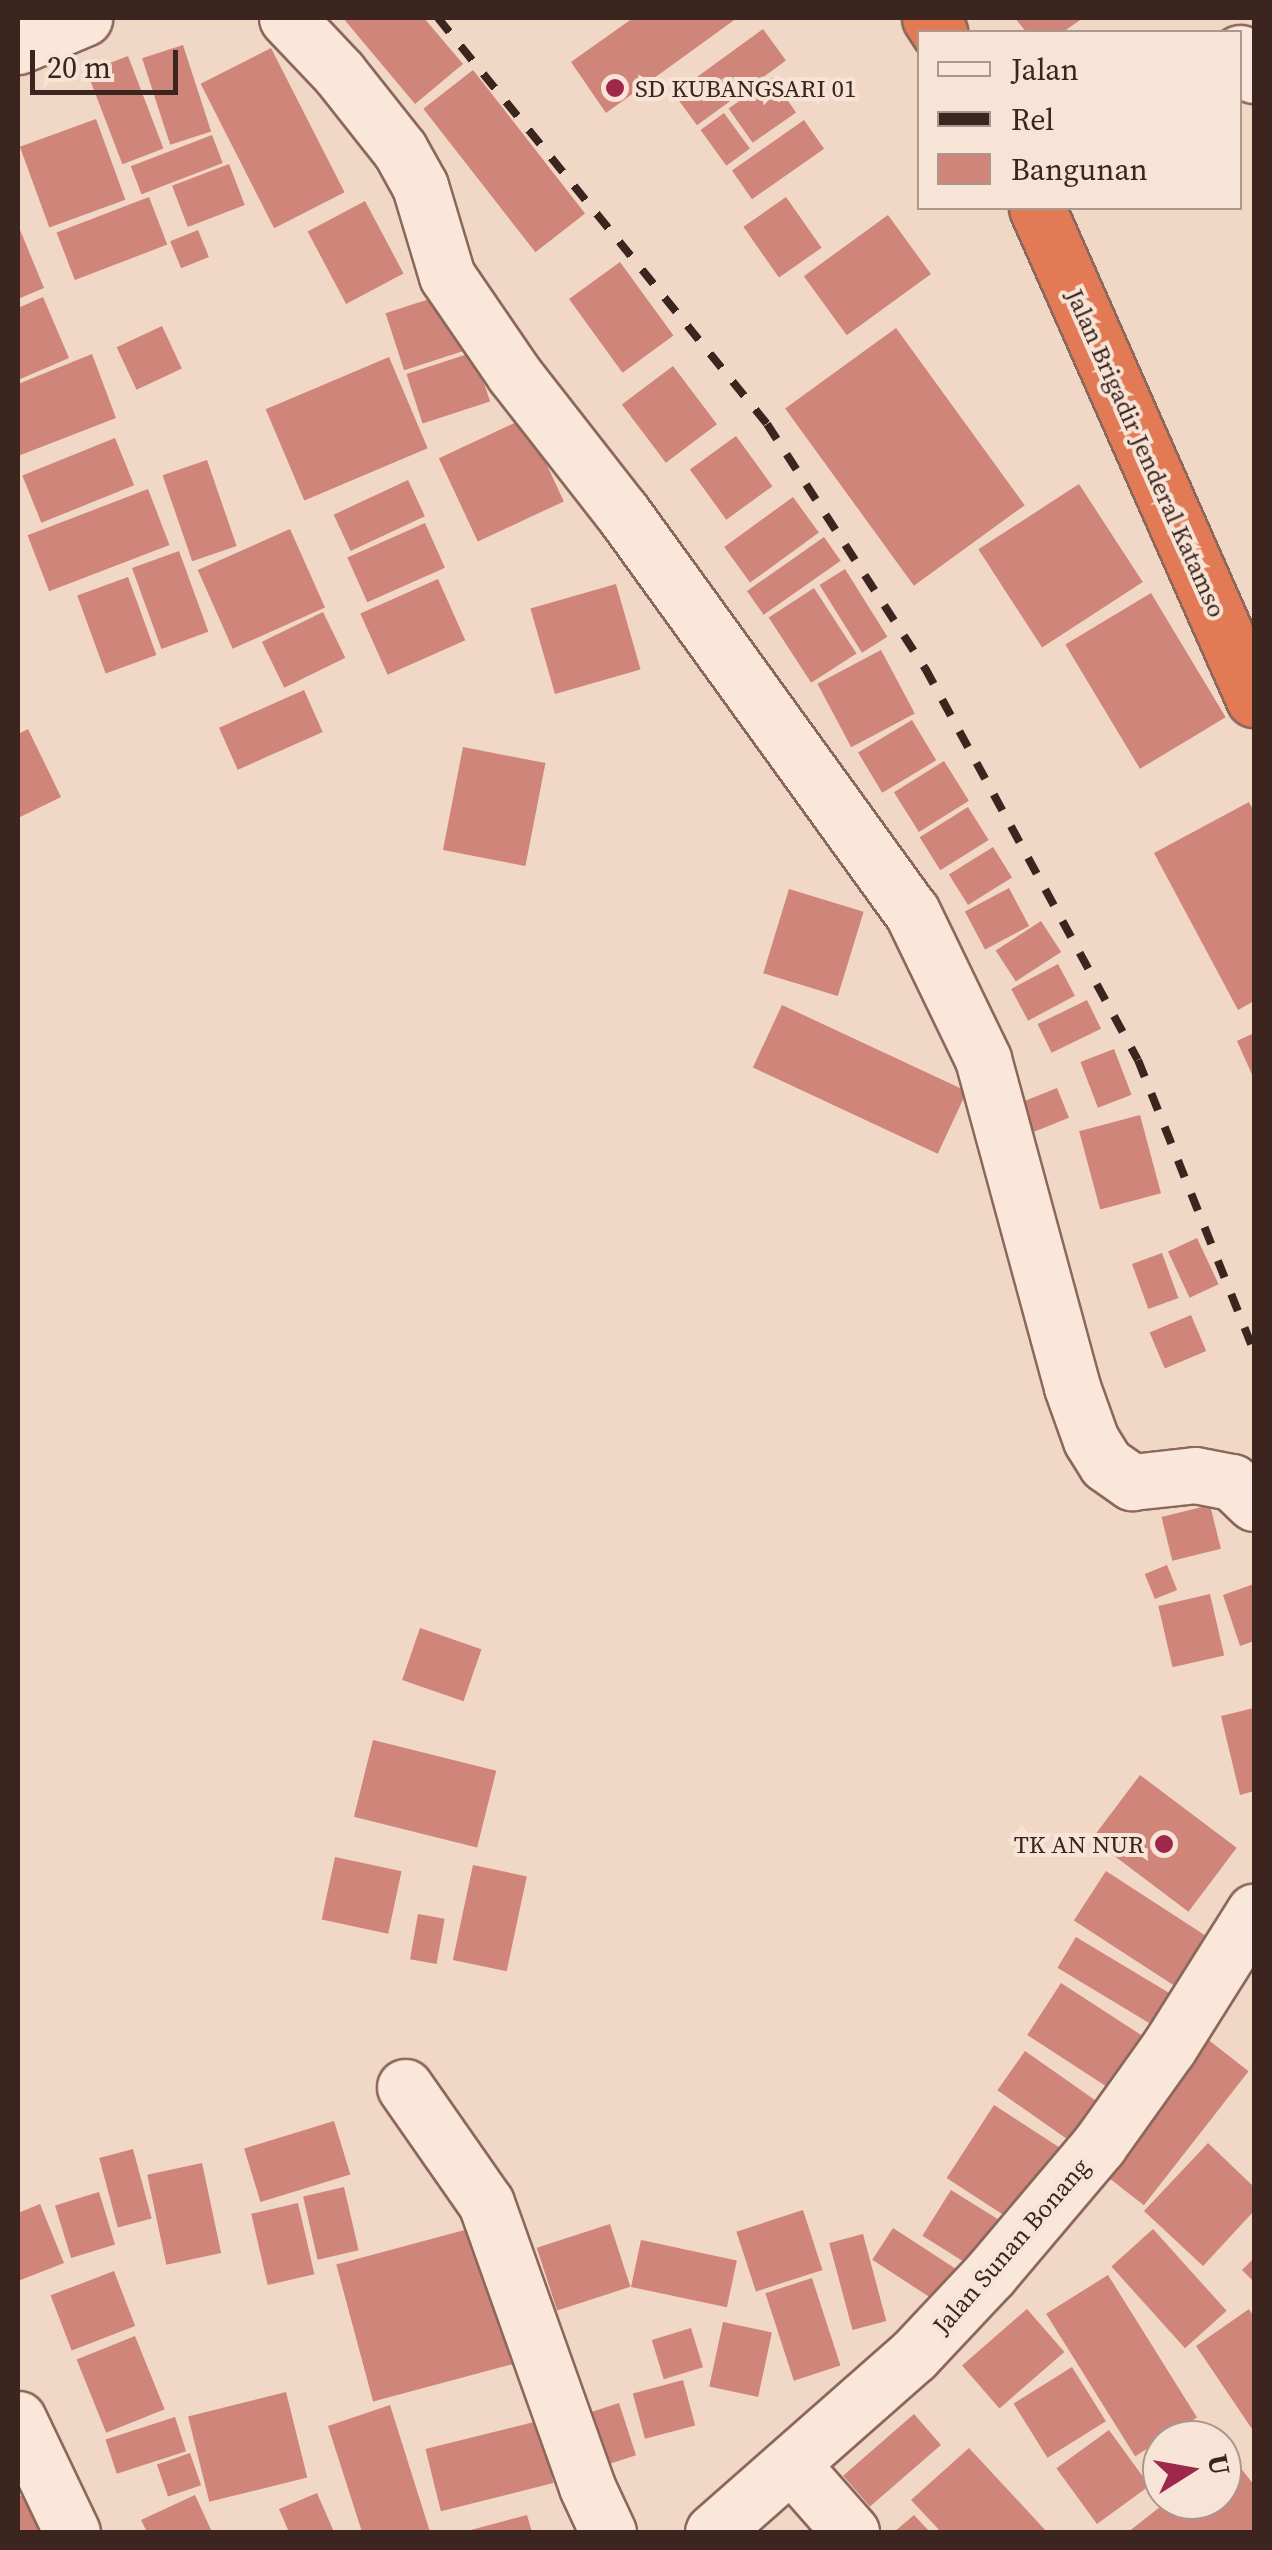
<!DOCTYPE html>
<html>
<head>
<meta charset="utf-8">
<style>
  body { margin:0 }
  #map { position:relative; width:1272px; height:2550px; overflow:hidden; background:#f0d7c6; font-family:"Source Serif 4",serif }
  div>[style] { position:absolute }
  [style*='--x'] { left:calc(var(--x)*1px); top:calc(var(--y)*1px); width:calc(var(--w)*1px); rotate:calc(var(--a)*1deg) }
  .building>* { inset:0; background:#cf857a; transform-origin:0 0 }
  .roads { filter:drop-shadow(2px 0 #8c675b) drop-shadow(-2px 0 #8c675b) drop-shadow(0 2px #8c675b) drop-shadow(0 -2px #8c675b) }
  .minor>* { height:55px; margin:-27.5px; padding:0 27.5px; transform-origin:27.5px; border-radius:27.5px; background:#fae7da }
  .highway>* { height:55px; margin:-27.5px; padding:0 27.5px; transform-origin:27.5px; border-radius:27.5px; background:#e17a55 }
  .rail>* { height:8px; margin-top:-4px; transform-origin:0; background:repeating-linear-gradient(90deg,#3c241f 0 18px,transparent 0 36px) }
  .dots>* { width:28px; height:28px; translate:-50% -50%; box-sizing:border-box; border:5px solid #f7e4d6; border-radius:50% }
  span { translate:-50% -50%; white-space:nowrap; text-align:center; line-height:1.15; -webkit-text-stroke:8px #f7e4d6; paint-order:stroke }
  .poi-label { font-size:25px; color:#3c241f }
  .left { translate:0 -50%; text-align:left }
  .right { translate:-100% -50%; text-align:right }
  .street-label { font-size:25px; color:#3c241f }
  .frame { position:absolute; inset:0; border:20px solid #3c241f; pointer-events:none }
  .legend { position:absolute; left:917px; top:30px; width:325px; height:180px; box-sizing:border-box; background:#f7e4d6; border:2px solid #ac978d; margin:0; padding:12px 18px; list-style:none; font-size:30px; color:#3c241f }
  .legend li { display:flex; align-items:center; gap:20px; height:50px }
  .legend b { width:50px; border:2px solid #ac978d }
  .north { position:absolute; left:1142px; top:2420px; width:100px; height:100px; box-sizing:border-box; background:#f7e4d6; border:2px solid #ac978d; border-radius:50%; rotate:79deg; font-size:28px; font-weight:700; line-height:40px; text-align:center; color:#3c241f }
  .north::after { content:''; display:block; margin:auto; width:35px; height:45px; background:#9d284b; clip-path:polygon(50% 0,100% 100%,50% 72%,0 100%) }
  .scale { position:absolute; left:30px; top:50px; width:148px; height:45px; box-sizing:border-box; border:5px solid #3c241f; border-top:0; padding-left:12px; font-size:30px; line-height:35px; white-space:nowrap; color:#3c241f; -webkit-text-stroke:8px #f7e4d6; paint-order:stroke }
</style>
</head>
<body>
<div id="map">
  <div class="building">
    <i style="clip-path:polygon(343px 18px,424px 18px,463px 64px,415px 104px)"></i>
    <i style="clip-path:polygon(633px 18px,737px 18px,606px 113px,571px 62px)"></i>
    <i style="clip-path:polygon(1015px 18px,1083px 18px,1063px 32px,1026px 32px)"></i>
    <i style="left:763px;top:29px;width:39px;height:110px;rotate:54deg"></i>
    <i style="left:183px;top:45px;width:91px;height:43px;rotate:72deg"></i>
    <i style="left:271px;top:48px;width:162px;height:79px;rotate:63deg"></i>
    <i style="left:128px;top:56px;width:99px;height:44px;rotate:69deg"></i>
    <i style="left:473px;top:70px;width:182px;height:63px;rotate:52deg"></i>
    <i style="left:772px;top:78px;width:42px;height:53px;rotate:55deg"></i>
    <i style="left:724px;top:113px;width:44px;height:29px;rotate:54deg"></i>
    <i style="left:96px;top:119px;width:86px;height:81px;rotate:70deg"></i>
    <i style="left:804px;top:120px;width:35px;height:88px;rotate:55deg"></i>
    <i style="left:212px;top:135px;width:30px;height:87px;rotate:69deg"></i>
    <i style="left:229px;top:164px;width:44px;height:61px;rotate:69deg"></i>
    <i style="left:149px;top:197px;width:51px;height:99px;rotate:69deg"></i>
    <i style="left:786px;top:197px;width:62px;height:52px;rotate:55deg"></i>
    <i style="left:365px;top:201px;width:82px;height:65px;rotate:62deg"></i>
    <i style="left:888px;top:215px;width:73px;height:104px;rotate:54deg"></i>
    <i style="clip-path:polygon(18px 225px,44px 288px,18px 299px)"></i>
    <i style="left:198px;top:230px;width:29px;height:30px;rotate:68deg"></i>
    <i style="left:620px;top:262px;width:91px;height:63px;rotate:54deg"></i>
    <i style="left:454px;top:291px;width:60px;height:72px;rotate:72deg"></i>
    <i style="clip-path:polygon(43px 297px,69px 358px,18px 380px,18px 308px)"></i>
    <i style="left:162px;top:326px;width:47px;height:50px;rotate:65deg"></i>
    <i style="left:896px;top:328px;width:219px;height:137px;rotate:54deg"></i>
    <i style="left:474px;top:352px;width:52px;height:71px;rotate:72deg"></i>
    <i style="clip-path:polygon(92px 354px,116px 418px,18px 456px,18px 384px)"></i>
    <i style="left:389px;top:357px;width:99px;height:134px;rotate:67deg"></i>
    <i style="left:673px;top:366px;width:73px;height:64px;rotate:53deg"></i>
    <i style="left:525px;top:418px;width:92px;height:95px;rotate:65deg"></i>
    <i style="left:736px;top:436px;width:62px;height:57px;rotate:54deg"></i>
    <i style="left:115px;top:438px;width:51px;height:100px;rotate:68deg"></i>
    <i style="left:207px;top:460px;width:91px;height:47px;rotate:71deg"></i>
    <i style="left:408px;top:480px;width:40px;height:82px;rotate:65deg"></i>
    <i style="left:1079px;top:484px;width:117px;height:120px;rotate:57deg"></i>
    <i style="left:148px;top:489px;width:60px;height:129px;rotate:69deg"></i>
    <i style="left:793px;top:497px;width:44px;height:85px;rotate:54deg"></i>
    <i style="left:425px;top:523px;width:49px;height:85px;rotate:66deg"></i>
    <i style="left:290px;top:529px;width:86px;height:101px;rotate:66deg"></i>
    <i style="left:824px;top:537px;width:29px;height:94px;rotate:55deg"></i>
    <i style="left:179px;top:551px;width:86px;height:50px;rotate:70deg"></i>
    <i style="left:845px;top:569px;width:80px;height:30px;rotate:58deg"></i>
    <i style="left:128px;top:577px;width:83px;height:54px;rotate:70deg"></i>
    <i style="left:438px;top:579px;width:67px;height:85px;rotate:66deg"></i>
    <i style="left:616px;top:584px;width:89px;height:89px;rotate:74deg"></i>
    <i style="left:814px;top:588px;width:78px;height:54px;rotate:57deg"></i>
    <i style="left:1151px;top:593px;width:145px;height:100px;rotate:59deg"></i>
    <i style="left:323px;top:612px;width:51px;height:68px;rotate:64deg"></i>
    <i style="left:881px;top:650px;width:72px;height:72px;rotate:62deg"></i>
    <i style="left:304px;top:690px;width:46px;height:93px;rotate:66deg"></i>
    <i style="left:912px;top:720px;width:47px;height:63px;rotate:59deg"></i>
    <i style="clip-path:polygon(28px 729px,61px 797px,18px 818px,18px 734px)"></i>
    <i style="left:463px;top:747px;width:84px;height:105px;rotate:11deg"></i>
    <i style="left:944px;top:761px;width:47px;height:59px;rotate:58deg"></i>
    <i style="clip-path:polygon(1249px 802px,1254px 812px,1254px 1001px,1238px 1010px,1154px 853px)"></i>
    <i style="left:968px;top:807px;width:39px;height:57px;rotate:58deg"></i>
    <i style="left:993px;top:847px;width:36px;height:52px;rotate:58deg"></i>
    <i style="left:1009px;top:888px;width:43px;height:50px;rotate:62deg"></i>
    <i style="left:789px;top:889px;width:78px;height:88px;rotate:17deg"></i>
    <i style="left:1041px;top:921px;width:37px;height:54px;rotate:57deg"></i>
    <i style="left:1058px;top:964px;width:36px;height:53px;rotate:62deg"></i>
    <i style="left:1087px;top:1000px;width:32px;height:55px;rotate:64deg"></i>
    <i style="left:782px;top:1005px;width:204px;height:69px;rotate:25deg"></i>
    <i style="clip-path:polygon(1254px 1033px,1254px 1079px,1237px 1041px)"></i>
    <i style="left:1114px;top:1049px;width:49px;height:36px;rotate:69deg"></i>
    <i style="left:1057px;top:1088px;width:32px;height:47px;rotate:68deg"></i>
    <i style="left:1140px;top:1115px;width:81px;height:63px;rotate:75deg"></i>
    <i style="left:1197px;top:1238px;width:51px;height:32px;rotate:65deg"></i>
    <i style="left:1162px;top:1253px;width:48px;height:32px;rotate:70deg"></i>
    <i style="left:1191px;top:1315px;width:39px;height:45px;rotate:67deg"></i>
    <i style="left:1210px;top:1505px;width:45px;height:50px;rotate:76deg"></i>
    <i style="left:1167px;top:1565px;width:27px;height:24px;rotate:68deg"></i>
    <i style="clip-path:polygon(1254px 1584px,1254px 1641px,1240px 1646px,1223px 1595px)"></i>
    <i style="left:1210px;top:1594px;width:63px;height:53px;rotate:77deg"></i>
    <i style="left:420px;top:1628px;width:65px;height:55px;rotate:19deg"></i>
    <i style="clip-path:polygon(1254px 1708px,1254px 1791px,1240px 1795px,1221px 1716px)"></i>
    <i style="left:373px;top:1740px;width:127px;height:79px;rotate:14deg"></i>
    <i style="left:1140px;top:1775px;width:121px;height:80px;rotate:37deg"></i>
    <i style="left:335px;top:1857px;width:68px;height:64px;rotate:12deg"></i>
    <i style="left:473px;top:1865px;width:55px;height:97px;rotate:12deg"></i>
    <i style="left:1106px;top:1871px;width:135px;height:59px;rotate:33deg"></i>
    <i style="left:418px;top:1914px;width:27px;height:46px;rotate:10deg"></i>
    <i style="left:1076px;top:1937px;width:118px;height:36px;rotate:31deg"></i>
    <i style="left:1061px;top:1983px;width:101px;height:62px;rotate:33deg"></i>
    <i style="left:1206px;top:2038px;width:54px;height:170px;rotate:38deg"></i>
    <i style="left:1025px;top:2051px;width:88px;height:48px;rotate:35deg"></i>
    <i style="left:994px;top:2105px;width:84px;height:87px;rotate:33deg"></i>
    <i style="left:334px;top:2121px;width:56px;height:94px;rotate:73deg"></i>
    <i style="clip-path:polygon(1208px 2143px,1254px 2187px,1254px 2211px,1203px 2266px,1144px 2211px)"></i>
    <i style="left:133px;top:2149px;width:72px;height:35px;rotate:75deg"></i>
    <i style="left:202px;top:2163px;width:92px;height:56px;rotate:78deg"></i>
    <i style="left:344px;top:2187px;width:65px;height:42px;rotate:77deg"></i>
    <i style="left:951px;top:2190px;width:71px;height:54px;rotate:32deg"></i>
    <i style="left:99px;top:2192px;width:55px;height:46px;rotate:73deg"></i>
    <i style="left:298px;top:2203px;width:73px;height:48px;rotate:77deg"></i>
    <i style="clip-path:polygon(40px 2204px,64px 2263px,18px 2281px,18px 2213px)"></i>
    <i style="left:803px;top:2210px;width:63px;height:70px;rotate:72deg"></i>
    <i style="left:487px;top:2224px;width:142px;height:156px;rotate:75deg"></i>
    <i style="left:610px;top:2224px;width:66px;height:77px;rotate:72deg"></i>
    <i style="left:893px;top:2228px;width:82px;height:38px;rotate:33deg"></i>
    <i style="left:1153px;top:2229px;width:110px;height:56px;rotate:48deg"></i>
    <i style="left:863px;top:2234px;width:90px;height:35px;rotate:75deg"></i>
    <i style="left:641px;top:2240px;width:98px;height:48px;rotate:12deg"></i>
    <i style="clip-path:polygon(1254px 2258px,1254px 2282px,1242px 2270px)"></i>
    <i style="left:114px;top:2271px;width:59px;height:68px;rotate:69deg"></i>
    <i style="left:1108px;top:2275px;width:168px;height:73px;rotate:58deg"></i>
    <i style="left:812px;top:2278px;width:92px;height:49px;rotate:72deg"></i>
    <i style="left:1027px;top:2309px;width:57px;height:86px;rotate:49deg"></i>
    <i style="clip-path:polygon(1249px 2309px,1254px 2317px,1254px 2432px,1196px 2346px)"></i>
    <i style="left:723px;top:2322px;width:50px;height:66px;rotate:12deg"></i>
    <i style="left:691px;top:2328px;width:41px;height:41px;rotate:73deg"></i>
    <i style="left:135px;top:2336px;width:79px;height:63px;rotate:68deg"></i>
    <i style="left:1072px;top:2367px;width:64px;height:69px;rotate:58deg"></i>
    <i style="left:683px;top:2380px;width:47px;height:52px;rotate:75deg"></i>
    <i style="left:286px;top:2392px;width:88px;height:101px;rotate:76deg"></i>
    <i style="left:619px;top:2403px;width:55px;height:42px;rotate:72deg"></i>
    <i style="clip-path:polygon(390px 2405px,430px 2532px,362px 2532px,328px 2426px)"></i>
    <i style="left:914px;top:2414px;width:41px;height:94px;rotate:49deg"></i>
    <i style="left:175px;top:2417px;width:36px;height:73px;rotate:72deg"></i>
    <i style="left:538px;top:2421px;width:64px;height:116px;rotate:76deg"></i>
    <i style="left:1109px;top:2430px;width:69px;height:65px;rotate:54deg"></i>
    <i style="clip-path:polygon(969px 2448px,1047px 2532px,941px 2532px,911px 2500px)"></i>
    <i style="left:190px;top:2453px;width:34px;height:35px;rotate:71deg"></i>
    <i style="clip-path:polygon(1229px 2453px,1254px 2485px,1254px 2532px,1128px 2532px,1169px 2500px,1222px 2500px,1222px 2458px)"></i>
    <i style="clip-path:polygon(317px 2493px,334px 2532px,289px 2532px,279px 2509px)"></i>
    <i style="clip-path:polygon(22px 2495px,41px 2532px,18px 2532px,18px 2497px)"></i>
    <i style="clip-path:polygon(195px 2495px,212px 2532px,147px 2532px,141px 2520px)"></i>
    <i style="clip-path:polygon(527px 2515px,532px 2532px,467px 2532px,467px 2531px)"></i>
    <i style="clip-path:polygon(914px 2515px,930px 2532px,894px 2532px)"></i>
  </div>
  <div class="roads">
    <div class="minor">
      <i style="--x:287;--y:18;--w:76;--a:46.6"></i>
      <i style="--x:339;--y:73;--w:98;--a:51.6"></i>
      <i style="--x:400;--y:150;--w:41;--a:60.9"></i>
      <i style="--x:420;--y:186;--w:94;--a:73.3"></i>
      <i style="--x:447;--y:276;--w:119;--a:55.6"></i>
      <i style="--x:514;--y:374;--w:175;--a:52"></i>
      <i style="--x:622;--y:512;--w:494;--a:54.1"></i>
      <i style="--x:912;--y:912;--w:163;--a:64.2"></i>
      <i style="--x:983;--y:1059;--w:340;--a:74.8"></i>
      <i style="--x:1072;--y:1387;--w:56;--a:70.3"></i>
      <i style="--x:1091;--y:1440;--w:28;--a:58"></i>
      <i style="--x:1106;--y:1464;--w:32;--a:35"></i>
      <i style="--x:1132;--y:1482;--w:63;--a:-6.3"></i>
      <i style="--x:1195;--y:1475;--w:38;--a:11"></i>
      <i style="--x:1232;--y:1482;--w:30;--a:44"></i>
      <i style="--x:18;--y:46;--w:72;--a:-23"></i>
      <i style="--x:1240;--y:53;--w:26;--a:58"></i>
      <i style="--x:405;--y:2087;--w:141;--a:55.1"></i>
      <i style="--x:486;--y:2203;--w:301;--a:70.4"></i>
      <i style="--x:587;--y:2487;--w:50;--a:65"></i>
      <i style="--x:18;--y:2419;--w:125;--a:64.5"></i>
      <i style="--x:791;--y:2464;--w:91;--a:48.6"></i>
      <i style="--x:713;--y:2532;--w:268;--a:-41.4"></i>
      <i style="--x:914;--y:2355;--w:111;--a:-46.8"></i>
      <i style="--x:990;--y:2274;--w:169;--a:-49.8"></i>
      <i style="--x:1099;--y:2145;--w:120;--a:-54.5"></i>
      <i style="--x:1169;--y:2047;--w:160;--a:-57.8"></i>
    </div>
    <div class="highway">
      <i style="--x:930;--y:18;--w:17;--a:57"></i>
      <i style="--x:1037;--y:208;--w:537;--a:66.16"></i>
    </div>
  </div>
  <div class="rail">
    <i style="--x:438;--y:18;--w:523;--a:50.98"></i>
    <i style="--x:767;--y:424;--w:291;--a:57.1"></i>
    <i style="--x:925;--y:668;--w:446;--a:61.5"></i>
    <i style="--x:1138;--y:1060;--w:313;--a:68.3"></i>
  </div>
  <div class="dots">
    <i style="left:615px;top:88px;background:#9d284b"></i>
    <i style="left:1164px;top:1844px;background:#9d284b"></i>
  </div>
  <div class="poi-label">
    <span class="left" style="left:635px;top:88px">SD KUBANGSARI 01</span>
    <span class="right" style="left:1144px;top:1844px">TK AN NUR</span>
  </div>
  <div class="street-label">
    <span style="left:1146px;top:453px;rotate:66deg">Jalan Brigadir Jenderal Katamso</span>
    <span style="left:1011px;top:2246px;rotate:-49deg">Jalan Sunan Bonang</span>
  </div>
  <div class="frame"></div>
  <ul class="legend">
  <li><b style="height:12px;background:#fae7da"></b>Jalan</li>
  <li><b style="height:12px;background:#3c241f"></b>Rel</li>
  <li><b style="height:28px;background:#cf857a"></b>Bangunan</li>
  </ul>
  <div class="north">U</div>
  <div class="scale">20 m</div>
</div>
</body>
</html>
